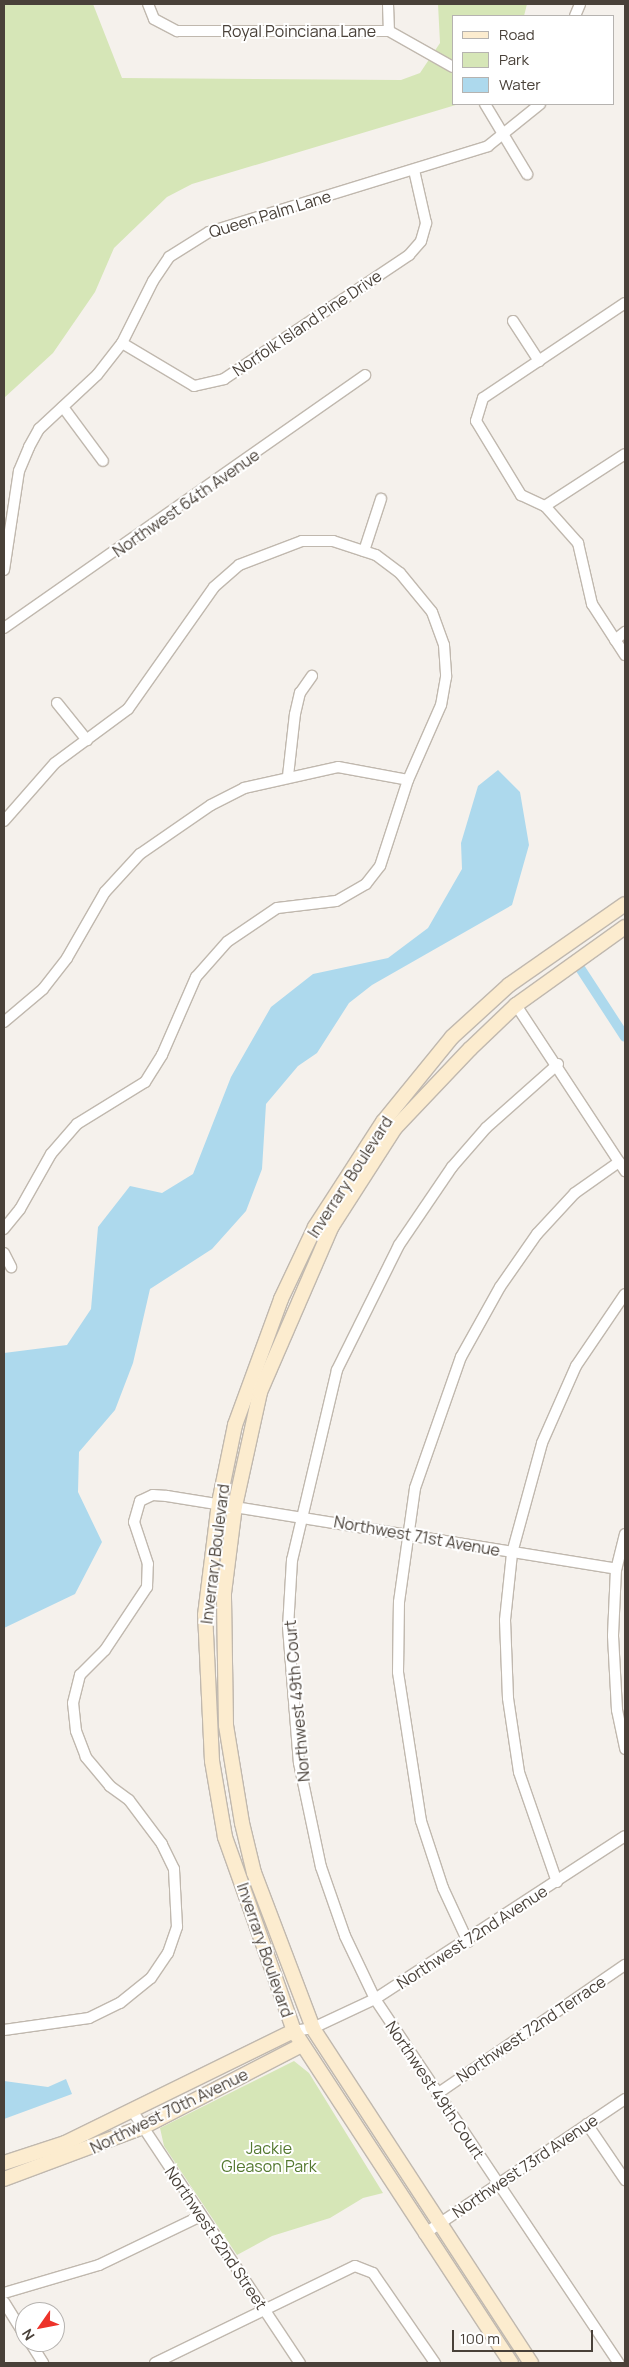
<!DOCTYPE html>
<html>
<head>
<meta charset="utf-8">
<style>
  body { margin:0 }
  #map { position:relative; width:629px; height:2367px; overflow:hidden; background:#f5f1ec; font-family:Manrope,sans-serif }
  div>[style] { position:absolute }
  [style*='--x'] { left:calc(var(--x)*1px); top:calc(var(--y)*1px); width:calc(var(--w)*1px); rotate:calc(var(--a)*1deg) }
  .green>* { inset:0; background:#d6e6b7 }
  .water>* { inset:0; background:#add9ed }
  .canal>* { height:10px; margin:-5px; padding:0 5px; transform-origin:5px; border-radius:5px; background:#add9ed }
  .roads { filter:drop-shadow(1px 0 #c0b8ae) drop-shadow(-1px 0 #c0b8ae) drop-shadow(0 1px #c0b8ae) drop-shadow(0 -1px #c0b8ae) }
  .street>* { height:10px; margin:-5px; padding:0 5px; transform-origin:5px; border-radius:5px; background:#fff }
  .secondary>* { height:14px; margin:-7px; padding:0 7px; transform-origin:7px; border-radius:7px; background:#fceccf }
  span { translate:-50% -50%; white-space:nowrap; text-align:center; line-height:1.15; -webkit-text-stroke:4px #fff; paint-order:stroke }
  .street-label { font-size:16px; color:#494139 }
  .park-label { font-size:16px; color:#53782f }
  .frame { position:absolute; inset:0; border:5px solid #494139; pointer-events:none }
  .legend { position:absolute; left:452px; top:15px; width:162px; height:90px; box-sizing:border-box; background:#fff; border:1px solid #b6b3b0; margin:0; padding:6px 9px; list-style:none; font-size:15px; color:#494139 }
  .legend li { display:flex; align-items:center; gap:10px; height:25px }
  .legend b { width:25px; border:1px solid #b6b3b0 }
  .north { position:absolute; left:15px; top:2302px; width:50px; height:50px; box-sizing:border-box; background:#fff; border:1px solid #b6b3b0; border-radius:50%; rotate:237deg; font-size:14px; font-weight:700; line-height:20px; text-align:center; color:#494139 }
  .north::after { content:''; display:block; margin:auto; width:18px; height:22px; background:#ed332a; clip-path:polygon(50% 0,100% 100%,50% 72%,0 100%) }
  .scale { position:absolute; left:452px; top:2330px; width:141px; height:22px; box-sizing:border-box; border:2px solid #494139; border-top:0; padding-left:6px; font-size:15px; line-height:18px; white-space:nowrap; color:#494139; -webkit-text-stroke:4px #fff; paint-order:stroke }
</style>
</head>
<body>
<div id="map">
  <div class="green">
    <i style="clip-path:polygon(4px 4px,93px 4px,122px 78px,401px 80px,420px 73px,440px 43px,438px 4px,527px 4px,524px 16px,453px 16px,453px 104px,459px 104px,192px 184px,167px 197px,114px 248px,95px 292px,53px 353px,4px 398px)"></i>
    <i style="clip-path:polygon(294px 2061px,309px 2073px,383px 2193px,363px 2198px,330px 2218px,272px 2236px,237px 2255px,164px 2146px,160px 2128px)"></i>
  </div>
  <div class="water">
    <i style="clip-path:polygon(498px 770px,520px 792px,529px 845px,512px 905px,372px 985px,349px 1003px,317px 1053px,298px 1066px,266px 1104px,262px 1169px,246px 1211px,212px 1249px,150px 1289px,133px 1363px,115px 1410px,79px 1452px,78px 1492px,102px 1542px,75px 1594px,4px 1628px,4px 1353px,67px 1345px,91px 1309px,98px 1227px,130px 1186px,162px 1193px,193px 1174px,231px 1077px,271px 1007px,313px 974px,388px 958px,428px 928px,462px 869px,461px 843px,478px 786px)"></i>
    <i style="clip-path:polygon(66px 2079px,72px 2094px,4px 2119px,4px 2081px,48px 2087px)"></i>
  </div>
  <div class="canal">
    <i style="--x:580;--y:968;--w:82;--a:56.9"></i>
  </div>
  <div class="roads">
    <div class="street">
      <i style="--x:148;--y:4;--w:16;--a:68"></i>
      <i style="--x:154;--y:19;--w:26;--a:28"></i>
      <i style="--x:177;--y:31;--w:212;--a:0"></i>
      <i style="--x:389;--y:31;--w:73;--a:29.4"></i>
      <i style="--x:388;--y:4;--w:27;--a:88"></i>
      <i style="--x:575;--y:16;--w:13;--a:-67"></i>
      <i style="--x:485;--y:104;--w:82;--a:59"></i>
      <i style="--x:625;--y:303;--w:171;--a:146.2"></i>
      <i style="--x:483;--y:398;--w:24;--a:107"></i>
      <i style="--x:476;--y:421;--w:87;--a:58.7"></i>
      <i style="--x:521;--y:495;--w:26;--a:25"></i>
      <i style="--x:545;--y:506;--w:50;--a:48.3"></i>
      <i style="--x:578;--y:543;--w:63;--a:77.1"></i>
      <i style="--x:592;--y:604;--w:61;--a:57.1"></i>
      <i style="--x:513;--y:321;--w:48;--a:57"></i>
      <i style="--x:122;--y:343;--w:84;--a:30.8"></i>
      <i style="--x:194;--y:386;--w:31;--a:-13"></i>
      <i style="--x:224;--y:379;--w:223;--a:-33.8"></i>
      <i style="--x:409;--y:255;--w:18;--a:-49"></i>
      <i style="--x:421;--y:241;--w:19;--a:-74"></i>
      <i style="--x:426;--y:223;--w:54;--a:-102.8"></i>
      <i style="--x:63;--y:407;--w:67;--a:53.5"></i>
      <i style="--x:545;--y:506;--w:95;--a:-33"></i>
      <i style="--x:364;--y:551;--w:55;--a:-71.9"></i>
      <i style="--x:4;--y:570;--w:100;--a:-81.4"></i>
      <i style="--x:19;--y:471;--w:26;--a:-67"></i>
      <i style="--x:29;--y:447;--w:21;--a:-61"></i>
      <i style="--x:39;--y:429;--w:79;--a:-43"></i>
      <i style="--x:97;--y:375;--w:41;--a:-52"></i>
      <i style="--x:122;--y:343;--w:69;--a:-63.4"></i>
      <i style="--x:153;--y:281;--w:29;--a:-56"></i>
      <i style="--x:169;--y:257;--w:47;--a:-32"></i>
      <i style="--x:209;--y:232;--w:292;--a:-17.1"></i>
      <i style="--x:488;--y:146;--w:67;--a:-38.9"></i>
      <i style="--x:4;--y:628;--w:441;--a:-35"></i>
      <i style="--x:615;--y:640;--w:13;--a:-39"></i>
      <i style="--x:57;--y:703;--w:48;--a:51"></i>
      <i style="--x:288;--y:776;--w:62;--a:-83.6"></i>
      <i style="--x:295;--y:714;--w:22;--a:-77"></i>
      <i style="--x:300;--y:693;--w:21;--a:-55"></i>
      <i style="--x:4;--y:821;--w:77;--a:-48.7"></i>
      <i style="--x:55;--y:763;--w:91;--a:-36.5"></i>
      <i style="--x:128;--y:709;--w:149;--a:-54.8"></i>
      <i style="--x:214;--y:587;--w:33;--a:-41"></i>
      <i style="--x:239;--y:565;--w:67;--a:-20.9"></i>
      <i style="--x:302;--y:541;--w:31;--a:0"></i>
      <i style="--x:333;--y:541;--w:45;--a:18"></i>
      <i style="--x:376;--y:555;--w:30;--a:37"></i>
      <i style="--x:400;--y:573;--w:50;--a:50.6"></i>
      <i style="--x:432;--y:612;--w:35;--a:70"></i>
      <i style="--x:444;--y:645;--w:32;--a:86"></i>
      <i style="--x:446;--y:677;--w:28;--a:100"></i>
      <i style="--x:441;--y:705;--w:82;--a:113.7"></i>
      <i style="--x:408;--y:780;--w:90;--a:108"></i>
      <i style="--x:380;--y:866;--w:23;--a:128"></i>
      <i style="--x:366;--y:884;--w:34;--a:150"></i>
      <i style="--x:336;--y:901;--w:59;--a:173.2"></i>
      <i style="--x:277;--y:908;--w:60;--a:145.8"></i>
      <i style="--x:227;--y:942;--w:47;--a:131.5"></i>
      <i style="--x:196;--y:977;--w:85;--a:113.6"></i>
      <i style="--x:162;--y:1055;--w:32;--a:122"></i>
      <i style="--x:145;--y:1082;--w:80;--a:148.3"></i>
      <i style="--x:77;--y:1124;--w:40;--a:131"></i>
      <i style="--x:51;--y:1154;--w:63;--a:119.4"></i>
      <i style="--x:20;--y:1209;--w:26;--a:129"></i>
      <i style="--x:516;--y:1005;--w:199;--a:56.7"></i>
      <i style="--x:4;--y:1022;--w:51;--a:-40.2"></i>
      <i style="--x:43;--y:989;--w:39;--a:-52"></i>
      <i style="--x:67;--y:958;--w:76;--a:-60.1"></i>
      <i style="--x:105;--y:892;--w:52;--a:-47.4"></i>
      <i style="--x:140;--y:854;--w:86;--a:-34.6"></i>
      <i style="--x:211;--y:805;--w:37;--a:-27"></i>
      <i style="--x:244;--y:788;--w:96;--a:-12.6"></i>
      <i style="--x:338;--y:767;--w:71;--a:10.5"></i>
      <i style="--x:558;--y:1064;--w:96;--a:138.4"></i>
      <i style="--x:486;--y:1128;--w:52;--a:131.1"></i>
      <i style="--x:452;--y:1167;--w:94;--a:124.2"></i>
      <i style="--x:399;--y:1245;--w:140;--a:116.4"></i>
      <i style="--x:337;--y:1370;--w:195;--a:103.3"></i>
      <i style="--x:292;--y:1560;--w:67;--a:93.4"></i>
      <i style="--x:288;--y:1627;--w:136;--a:85.4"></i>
      <i style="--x:299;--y:1763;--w:106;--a:78.1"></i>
      <i style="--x:321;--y:1867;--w:73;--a:70.8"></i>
      <i style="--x:345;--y:1936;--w:70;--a:64.5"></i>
      <i style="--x:375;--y:1999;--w:438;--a:56.2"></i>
      <i style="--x:4;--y:1253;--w:16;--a:63"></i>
      <i style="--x:625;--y:1534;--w:36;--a:104"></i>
      <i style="--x:616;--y:1569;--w:67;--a:92.6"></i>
      <i style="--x:613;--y:1636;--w:74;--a:86.9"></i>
      <i style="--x:617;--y:1710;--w:40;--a:78"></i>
      <i style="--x:557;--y:1882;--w:116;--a:-109.1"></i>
      <i style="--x:519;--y:1772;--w:75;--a:-98.5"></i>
      <i style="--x:508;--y:1698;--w:78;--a:-92.2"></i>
      <i style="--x:505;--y:1620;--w:67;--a:-84"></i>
      <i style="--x:512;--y:1553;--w:114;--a:-74.7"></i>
      <i style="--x:542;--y:1443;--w:84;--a:-66.2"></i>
      <i style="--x:576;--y:1366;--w:87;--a:-55.8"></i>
      <i style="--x:468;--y:1942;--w:60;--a:-114.8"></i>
      <i style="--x:443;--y:1888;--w:71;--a:-108.2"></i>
      <i style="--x:421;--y:1821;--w:151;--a:-98.8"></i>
      <i style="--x:398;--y:1672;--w:70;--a:-89.2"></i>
      <i style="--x:399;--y:1602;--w:115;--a:-82"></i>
      <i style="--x:415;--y:1488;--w:139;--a:-70.7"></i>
      <i style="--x:461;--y:1357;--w:80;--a:-60.9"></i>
      <i style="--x:500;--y:1287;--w:65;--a:-55.1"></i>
      <i style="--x:537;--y:1234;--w:56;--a:-47.2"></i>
      <i style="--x:575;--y:1193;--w:54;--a:-35.2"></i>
      <i style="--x:4;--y:2030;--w:86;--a:-8"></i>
      <i style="--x:89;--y:2018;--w:34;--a:-26"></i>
      <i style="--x:120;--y:2003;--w:40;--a:-39"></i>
      <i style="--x:151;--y:1978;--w:30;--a:-56"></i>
      <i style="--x:168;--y:1953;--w:28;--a:-71"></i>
      <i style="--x:177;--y:1927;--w:58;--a:-93"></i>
      <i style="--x:174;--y:1869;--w:28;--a:-116"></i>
      <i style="--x:162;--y:1844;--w:55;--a:-126.9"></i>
      <i style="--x:129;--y:1800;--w:24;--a:-144"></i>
      <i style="--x:110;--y:1786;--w:38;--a:-130"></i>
      <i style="--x:86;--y:1757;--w:28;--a:-111"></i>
      <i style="--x:76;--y:1731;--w:28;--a:-96"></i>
      <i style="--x:73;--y:1703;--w:29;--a:-76"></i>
      <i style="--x:80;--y:1675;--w:35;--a:-45"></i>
      <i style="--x:105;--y:1650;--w:76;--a:-56.3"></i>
      <i style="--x:147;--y:1587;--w:23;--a:-88"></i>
      <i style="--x:148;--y:1564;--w:44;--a:-108.4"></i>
      <i style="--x:134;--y:1522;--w:22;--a:-74"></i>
      <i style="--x:140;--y:1501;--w:14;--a:-25"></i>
      <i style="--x:153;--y:1495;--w:14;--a:4"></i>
      <i style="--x:167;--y:1496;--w:455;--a:9.2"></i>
      <i style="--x:294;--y:2031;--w:19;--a:-9"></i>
      <i style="--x:313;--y:2028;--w:68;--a:-25.1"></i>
      <i style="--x:375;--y:1999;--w:298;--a:-33.1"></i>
      <i style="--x:437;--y:2094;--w:228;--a:-34.5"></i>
      <i style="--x:133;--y:2112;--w:301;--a:56.4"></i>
      <i style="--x:587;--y:2124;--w:68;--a:55.8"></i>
      <i style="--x:424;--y:2234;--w:242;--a:-33.9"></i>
      <i style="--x:4;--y:2293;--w:99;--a:-16.4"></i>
      <i style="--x:99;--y:2265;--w:113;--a:-25.7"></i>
      <i style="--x:4;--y:2302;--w:39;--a:58"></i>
      <i style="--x:30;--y:2342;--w:25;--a:58"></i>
      <i style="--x:155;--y:2363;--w:222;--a:-25.9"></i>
      <i style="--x:355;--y:2266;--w:19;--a:21"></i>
      <i style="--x:373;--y:2273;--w:109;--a:55.4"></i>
    </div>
    <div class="secondary">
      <i style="--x:4;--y:2163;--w:64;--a:-18.2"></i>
      <i style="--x:65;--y:2143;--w:255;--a:-26.1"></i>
      <i style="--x:4;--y:2179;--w:148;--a:-20.5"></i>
      <i style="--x:143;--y:2127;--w:179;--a:-27.3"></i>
      <i style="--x:511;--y:2363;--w:397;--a:-123.2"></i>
      <i style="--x:294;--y:2031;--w:206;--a:-109.6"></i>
      <i style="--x:225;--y:1837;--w:77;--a:-99.7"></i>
      <i style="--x:212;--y:1761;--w:146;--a:-92.7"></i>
      <i style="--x:205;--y:1615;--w:113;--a:-82.9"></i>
      <i style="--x:219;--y:1503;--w:80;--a:-78.4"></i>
      <i style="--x:235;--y:1425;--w:134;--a:-69.9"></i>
      <i style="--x:281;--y:1299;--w:80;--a:-64.7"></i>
      <i style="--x:315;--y:1227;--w:125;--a:-57.1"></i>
      <i style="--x:383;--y:1122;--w:109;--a:-50.9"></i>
      <i style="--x:452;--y:1037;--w:77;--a:-42.4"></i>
      <i style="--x:509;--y:985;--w:141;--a:-34.9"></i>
      <i style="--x:531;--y:2363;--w:400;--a:-123.1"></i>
      <i style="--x:313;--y:2028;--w:166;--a:-110.8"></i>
      <i style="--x:254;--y:1873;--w:51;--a:-103.5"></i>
      <i style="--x:242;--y:1823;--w:99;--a:-99.3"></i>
      <i style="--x:226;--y:1725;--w:132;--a:-90.9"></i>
      <i style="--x:224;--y:1593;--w:88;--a:-82.8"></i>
      <i style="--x:235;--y:1506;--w:117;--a:-77.6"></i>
      <i style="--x:260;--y:1392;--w:181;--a:-66.6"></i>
      <i style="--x:332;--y:1226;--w:117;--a:-57.3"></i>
      <i style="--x:395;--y:1128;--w:109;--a:-46.5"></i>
      <i style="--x:470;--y:1049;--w:64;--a:-43.7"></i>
      <i style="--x:516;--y:1005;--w:134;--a:-35.6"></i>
    </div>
  </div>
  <div class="street-label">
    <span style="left:299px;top:31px">Royal Poinciana Lane</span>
    <span style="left:270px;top:214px;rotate:-17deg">Queen Palm Lane</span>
    <span style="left:307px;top:323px;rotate:-34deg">Norfolk Island Pine Drive</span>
    <span style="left:186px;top:503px;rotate:-35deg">Northwest 64th Avenue</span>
    <span style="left:350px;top:1177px;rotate:-57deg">Inverrary Boulevard</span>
    <span style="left:417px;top:1536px;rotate:10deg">Northwest 71st Avenue</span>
    <span style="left:215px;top:1554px;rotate:-83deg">Inverrary Boulevard</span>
    <span style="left:297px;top:1701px;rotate:-95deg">Northwest 49th Court</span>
    <span style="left:472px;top:1937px;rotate:-33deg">Northwest 72nd Avenue</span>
    <span style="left:265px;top:1950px;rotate:71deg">Inverrary Boulevard</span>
    <span style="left:531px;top:2029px;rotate:-34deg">Northwest 72nd Terrace</span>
    <span style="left:435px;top:2090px;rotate:56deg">Northwest 49th Court</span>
    <span style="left:169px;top:2111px;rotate:-26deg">Northwest 70th Avenue</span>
    <span style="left:525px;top:2166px;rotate:-34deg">Northwest 73rd Avenue</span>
    <span style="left:216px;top:2238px;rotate:56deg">Northwest 52nd Street</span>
  </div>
  <div class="park-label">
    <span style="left:269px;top:2157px">Jackie<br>Gleason Park</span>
  </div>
  <div class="frame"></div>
  <ul class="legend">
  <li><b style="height:6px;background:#fceccf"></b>Road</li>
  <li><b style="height:14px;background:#d6e6b7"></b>Park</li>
  <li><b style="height:14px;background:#add9ed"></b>Water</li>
  </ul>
  <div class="north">N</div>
  <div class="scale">100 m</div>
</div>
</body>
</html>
